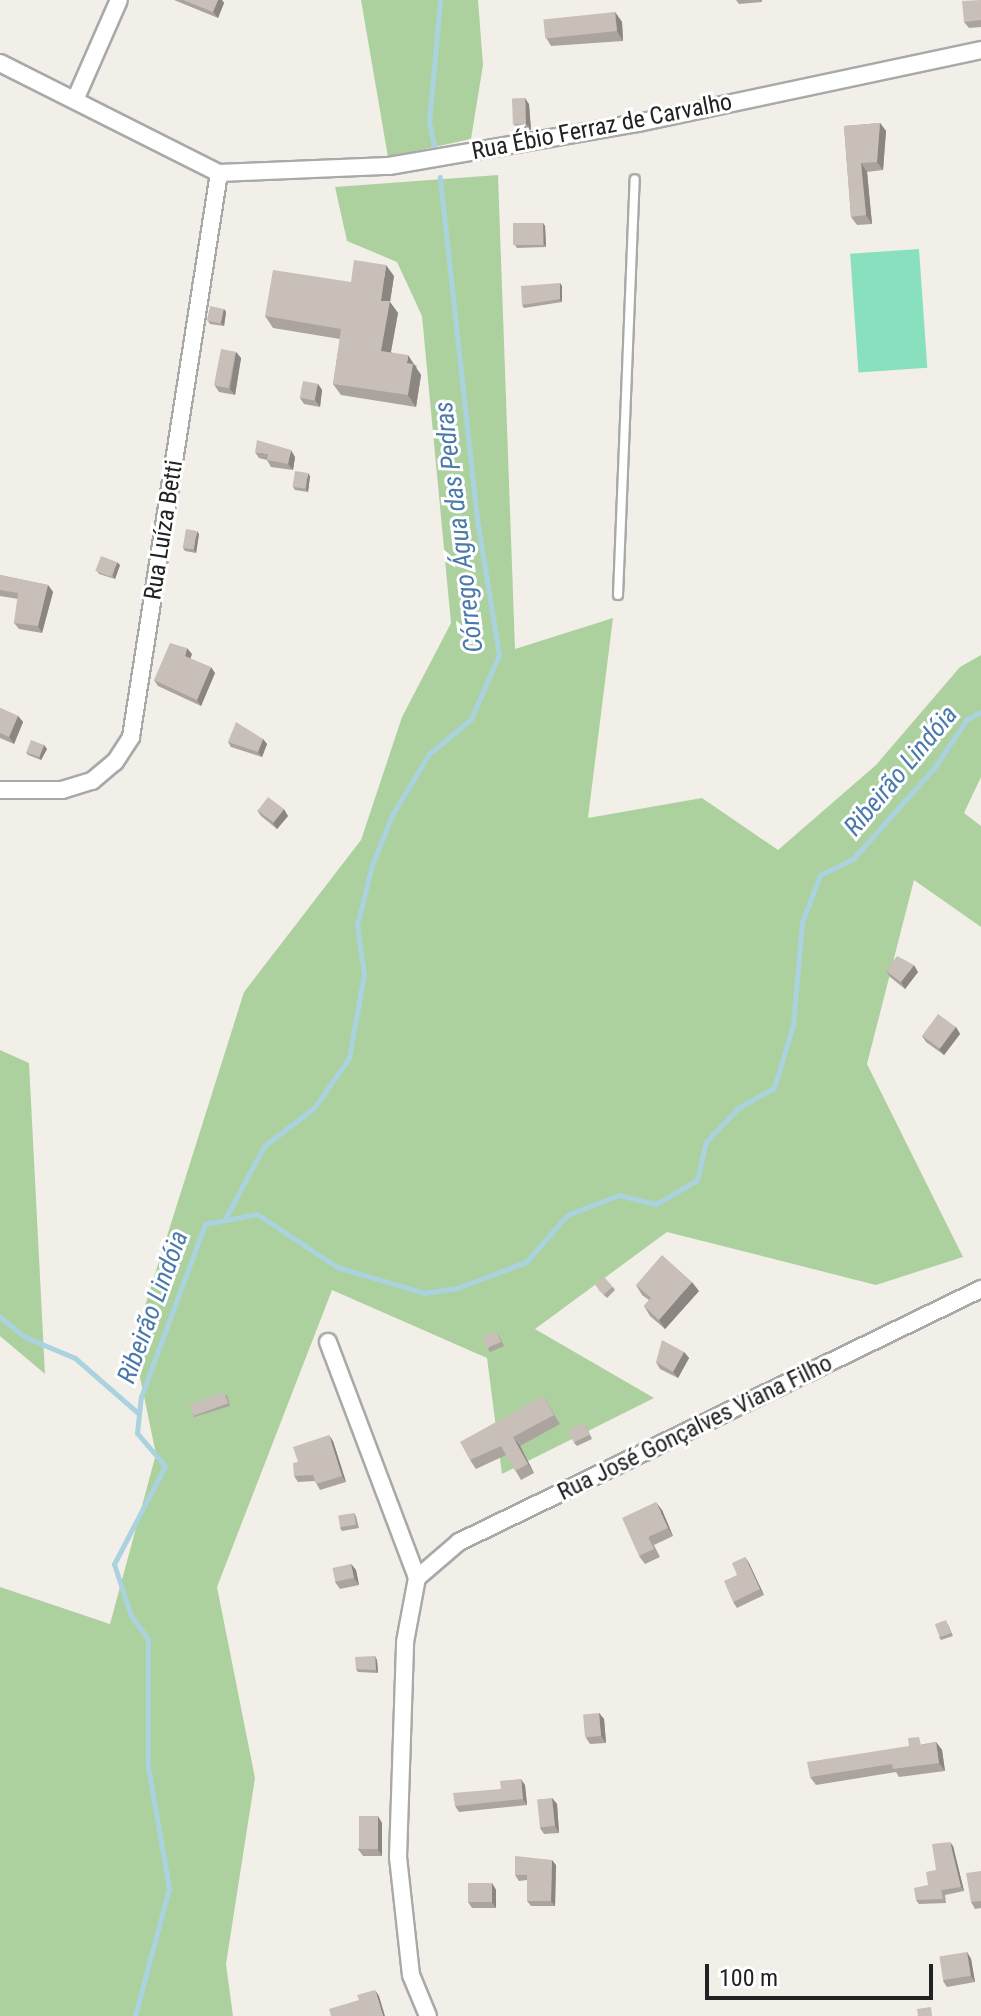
<!DOCTYPE html>
<html>
<head>
<meta charset="utf-8">
<style>
  body { margin:0 }
  #map { position:relative; width:981px; height:2016px; overflow:hidden; background:#f2efe9; font-family:"Roboto Condensed",sans-serif }
  div>[style] { position:absolute }
  [style*='--x'] { left:calc(var(--x)*1px); top:calc(var(--y)*1px); width:calc(var(--w)*1px); rotate:calc(var(--a)*1deg) }
  .forest>* { inset:0; background:#add19e }
  .pitch>* { inset:0; background:#88e0be; transform-origin:0 0 }
  .stream>* { height:5px; margin:-2.5px; padding:0 2.5px; transform-origin:2.5px; border-radius:2.5px; background:#aad3df }
  .roads { filter:drop-shadow(2px 0 #a9a9a9) drop-shadow(-2px 0 #a9a9a9) drop-shadow(0 2px #a9a9a9) drop-shadow(0 -2px #a9a9a9) }
  .lane>* { height:8px; margin:-4px; padding:0 4px; transform-origin:4px; border-radius:4px; background:#fff }
  .street>* { height:16px; margin:-8px; padding:0 8px; transform-origin:8px; border-radius:8px; background:#fff }
  .wall>* { inset:0; background:#aba49e }
  .shaded-wall>* { inset:0; background:#8b8681 }
  .building>* { inset:0; background:#c7bfb8; transform-origin:0 0 }
  span { translate:-50% -50%; white-space:nowrap; text-align:center; line-height:1.15; -webkit-text-stroke:6px #fff; paint-order:stroke }
  .street-label { font-size:24px; color:#222 }
  .water-label { font-size:26px; color:#4a7aab; font-style:italic }
  .scale { position:absolute; left:705px; top:1964px; width:228px; height:36px; box-sizing:border-box; border:4px solid #222; border-top:0; padding-left:10px; font-size:24px; line-height:28px; white-space:nowrap; color:#222; -webkit-text-stroke:6px #fff; paint-order:stroke }
</style>
</head>
<body>
<div id="map">
  <div class="forest">
    <i style="clip-path:polygon(361px 0,478px 0,483px 65px,471px 139px,388px 157px)"></i>
    <i style="clip-path:polygon(498px 175px,515px 649px,613px 618px,588px 818px,702px 798px,778px 850px,876px 765px,960px 667px,981px 655px,981px 777px,964px 813px,981px 826px,981px 927px,914px 880px,867px 1064px,963px 1257px,876px 1285px,667px 1232px,535px 1329px,654px 1398px,502px 1474px,487px 1358px,332px 1290px,217px 1587px,255px 1778px,226px 1964px,233px 2016px,0 2016px,0 1587px,110px 1624px,156px 1454px,133px 1344px,244px 992px,361px 840px,402px 717px,451px 623px,422px 316px,397px 262px,347px 241px,335px 187px)"></i>
    <i style="clip-path:polygon(0 1050px,29px 1063px,45px 1374px,0 1336px)"></i>
  </div>
  <div class="pitch">
    <i style="left:919px;top:249px;width:119px;height:69px;rotate:86deg"></i>
  </div>
  <div class="stream">
    <i style="--x:435;--y:150;--w:29;--a:-102"></i>
    <i style="--x:429;--y:122;--w:122;--a:-84.8"></i>
    <i style="--x:226;--y:1217;--w:81;--a:-61.8"></i>
    <i style="--x:264;--y:1146;--w:63;--a:-37.2"></i>
    <i style="--x:314;--y:1108;--w:61;--a:-55"></i>
    <i style="--x:349;--y:1058;--w:85;--a:-79.9"></i>
    <i style="--x:364;--y:974;--w:49;--a:-98.1"></i>
    <i style="--x:357;--y:925;--w:62;--a:-76"></i>
    <i style="--x:372;--y:865;--w:54;--a:-68.2"></i>
    <i style="--x:392;--y:815;--w:71;--a:-58.8"></i>
    <i style="--x:429;--y:754;--w:55;--a:-39.8"></i>
    <i style="--x:471;--y:719;--w:70;--a:-66.4"></i>
    <i style="--x:499;--y:655;--w:138;--a:-99.2"></i>
    <i style="--x:477;--y:519;--w:344;--a:-96.2"></i>
    <i style="--x:0;--y:1317;--w:32;--a:39"></i>
    <i style="--x:25;--y:1337;--w:54;--a:22.8"></i>
    <i style="--x:75;--y:1358;--w:85;--a:41.2"></i>
    <i style="--x:135;--y:2016;--w:132;--a:-75.1"></i>
    <i style="--x:169;--y:1888;--w:123;--a:-99.8"></i>
    <i style="--x:148;--y:1767;--w:128;--a:-90"></i>
    <i style="--x:148;--y:1639;--w:29;--a:-126"></i>
    <i style="--x:131;--y:1616;--w:55;--a:-108.1"></i>
    <i style="--x:114;--y:1564;--w:110;--a:-62.5"></i>
    <i style="--x:165;--y:1466;--w:43;--a:-130.3"></i>
    <i style="--x:137;--y:1433;--w:36;--a:-84"></i>
    <i style="--x:141;--y:1397;--w:184;--a:-69.7"></i>
    <i style="--x:205;--y:1224;--w:53;--a:-10.9"></i>
    <i style="--x:257;--y:1214;--w:96;--a:33.5"></i>
    <i style="--x:337;--y:1267;--w:92;--a:16.5"></i>
    <i style="--x:425;--y:1293;--w:32;--a:-9"></i>
    <i style="--x:457;--y:1288;--w:74;--a:-20.6"></i>
    <i style="--x:526;--y:1262;--w:62;--a:-48.9"></i>
    <i style="--x:567;--y:1215;--w:56;--a:-21"></i>
    <i style="--x:619;--y:1195;--w:38;--a:14"></i>
    <i style="--x:656;--y:1204;--w:48;--a:-30.3"></i>
    <i style="--x:697;--y:1180;--w:39;--a:-77"></i>
    <i style="--x:706;--y:1142;--w:47;--a:-46.7"></i>
    <i style="--x:738;--y:1108;--w:41;--a:-29.1"></i>
    <i style="--x:774;--y:1088;--w:66;--a:-73.2"></i>
    <i style="--x:793;--y:1025;--w:103;--a:-85"></i>
    <i style="--x:802;--y:922;--w:50;--a:-69"></i>
    <i style="--x:820;--y:875;--w:37;--a:-26"></i>
    <i style="--x:853;--y:859;--w:122;--a:-48.3"></i>
    <i style="--x:934;--y:768;--w:59;--a:-56"></i>
    <i style="--x:967;--y:719;--w:16;--a:-27"></i>
  </div>
  <div class="roads">
    <div class="lane">
      <i style="--x:618;--y:595;--w:416;--a:-87.7"></i>
    </div>
    <div class="street">
      <i style="--x:0;--y:63;--w:245;--a:26.7"></i>
      <i style="--x:219;--y:173;--w:170;--a:-2.4"></i>
      <i style="--x:389;--y:166;--w:253;--a:-9.8"></i>
      <i style="--x:638;--y:123;--w:351;--a:-12"></i>
      <i style="--x:75;--y:100;--w:109;--a:-66.3"></i>
      <i style="--x:0;--y:790;--w:62;--a:0"></i>
      <i style="--x:62;--y:790;--w:31;--a:-17"></i>
      <i style="--x:92;--y:781;--w:30;--a:-40"></i>
      <i style="--x:115;--y:762;--w:30;--a:-57"></i>
      <i style="--x:131;--y:737;--w:571;--a:-81.13"></i>
      <i style="--x:328;--y:1342;--w:252;--a:69.3"></i>
      <i style="--x:428;--y:2016;--w:44;--a:-112.5"></i>
      <i style="--x:411;--y:1975;--w:119;--a:-96.3"></i>
      <i style="--x:398;--y:1857;--w:215;--a:-88.1"></i>
      <i style="--x:405;--y:1642;--w:65;--a:-79.4"></i>
      <i style="--x:417;--y:1578;--w:55;--a:-40.6"></i>
      <i style="--x:459;--y:1542;--w:580;--a:-25.86"></i>
    </div>
  </div>
  <div class="wall">
    <i style="clip-path:polygon(174px 0,222px 0,224px 3px,218px 18px)"></i>
    <i style="clip-path:polygon(736px 0,762px 0,762px 2px,739px 4px)"></i>
    <i style="clip-path:polygon(981px 0,981px 27px,969px 28px,964px 22px)"></i>
    <i style="clip-path:polygon(615px 12px,622px 22px,623px 41px,551px 46px,545px 36px)"></i>
    <i style="clip-path:polygon(529px 104px,531px 130px,518px 131px,514px 124px)"></i>
    <i style="clip-path:polygon(880px 123px,886px 131px,883px 170px,867px 172px,872px 224px,857px 225px,851px 217px,844px 126px)"></i>
    <i style="clip-path:polygon(543px 223px,545px 226px,546px 247px,517px 248px,515px 245px)"></i>
    <i style="clip-path:polygon(394px 276px,390px 302px,398px 313px,391px 352px,417px 366px,416px 368px,421px 375px,416px 407px,341px 395px,333px 384px,340px 339px,273px 328px,265px 316px,351px 282px)"></i>
    <i style="clip-path:polygon(562px 286px,562px 302px,524px 308px,522px 305px)"></i>
    <i style="clip-path:polygon(224px 309px,226px 312px,224px 326px,210px 324px,208px 321px)"></i>
    <i style="clip-path:polygon(236px 352px,241px 358px,235px 395px,219px 392px,215px 386px)"></i>
    <i style="clip-path:polygon(318px 384px,322px 390px,320px 407px,304px 404px,300px 398px)"></i>
    <i style="clip-path:polygon(255px 452px,295px 457px,293px 470px,271px 467px,267px 460px,259px 458px)"></i>
    <i style="clip-path:polygon(310px 476px,308px 492px,295px 490px,293px 487px)"></i>
    <i style="clip-path:polygon(199px 534px,196px 553px,185px 551px,183px 548px)"></i>
    <i style="clip-path:polygon(120px 565px,115px 579px,99px 574px,97px 571px)"></i>
    <i style="clip-path:polygon(0 575px,48px 585px,53px 592px,42px 633px,19px 629px,14px 623px,18px 599px,0 596px)"></i>
    <i style="clip-path:polygon(192px 654px,190px 659px,215px 673px,201px 706px,158px 686px,154px 680px)"></i>
    <i style="clip-path:polygon(0 708px,18px 716px,23px 722px,14px 744px,0 738px)"></i>
    <i style="clip-path:polygon(263px 739px,267px 744px,262px 757px,231px 747px,228px 742px)"></i>
    <i style="clip-path:polygon(44px 745px,47px 749px,41px 760px,28px 755px,26px 752px)"></i>
    <i style="clip-path:polygon(257px 810px,288px 816px,277px 829px,261px 816px)"></i>
    <i style="clip-path:polygon(886px 971px,918px 972px,905px 989px,890px 977px)"></i>
    <i style="clip-path:polygon(956px 1027px,960px 1034px,944px 1055px,926px 1042px,922px 1036px)"></i>
    <i style="clip-path:polygon(636px 1285px,699px 1291px,665px 1329px,650px 1316px,644px 1306px,649px 1300px,642px 1295px)"></i>
    <i style="clip-path:polygon(613px 1287px,615px 1290px,607px 1298px,598px 1289px)"></i>
    <i style="clip-path:polygon(498px 1334px,504px 1346px,490px 1352px,488px 1349px)"></i>
    <i style="clip-path:polygon(684px 1352px,689px 1358px,678px 1378px,660px 1369px,656px 1362px)"></i>
    <i style="clip-path:polygon(227px 1395px,230px 1406px,194px 1417px,192px 1414px)"></i>
    <i style="clip-path:polygon(543px 1396px,560px 1424px,520px 1446px,534px 1473px,521px 1480px,506px 1455px,476px 1469px,470px 1460px)"></i>
    <i style="clip-path:polygon(586px 1426px,592px 1439px,577px 1446px,574px 1443px)"></i>
    <i style="clip-path:polygon(333px 1441px,346px 1482px,320px 1490px,315px 1481px,298px 1482px,294px 1476px,298px 1462px)"></i>
    <i style="clip-path:polygon(662px 1510px,673px 1536px,654px 1545px,660px 1557px,645px 1564px,639px 1556px)"></i>
    <i style="clip-path:polygon(354px 1513px,356px 1516px,359px 1528px,342px 1531px,340px 1528px)"></i>
    <i style="clip-path:polygon(745px 1557px,764px 1595px,737px 1608px,733px 1602px,737px 1575px)"></i>
    <i style="clip-path:polygon(351px 1564px,356px 1570px,359px 1585px,340px 1589px,335px 1582px)"></i>
    <i style="clip-path:polygon(948px 1624px,953px 1636px,941px 1640px,939px 1637px)"></i>
    <i style="clip-path:polygon(377px 1660px,378px 1673px,358px 1672px,356px 1669px)"></i>
    <i style="clip-path:polygon(599px 1713px,604px 1719px,606px 1743px,590px 1744px,586px 1738px)"></i>
    <i style="clip-path:polygon(936px 1742px,942px 1750px,945px 1771px,899px 1777px,896px 1772px,816px 1785px,810px 1777px,924px 1744px)"></i>
    <i style="clip-path:polygon(525px 1785px,527px 1805px,459px 1812px,455px 1806px,501px 1789px)"></i>
    <i style="clip-path:polygon(552px 1798px,557px 1804px,559px 1833px,544px 1834px,540px 1828px)"></i>
    <i style="clip-path:polygon(382px 1823px,382px 1856px,363px 1856px,358px 1849px)"></i>
    <i style="clip-path:polygon(953px 1846px,964px 1891px,945px 1895px,946px 1903px,919px 1904px,916px 1900px,928px 1885px,936px 1870px)"></i>
    <i style="clip-path:polygon(556px 1865px,555px 1906px,531px 1906px,527px 1901px,527px 1880px,519px 1881px,515px 1875px)"></i>
    <i style="clip-path:polygon(981px 1871px,981px 1908px,975px 1909px,971px 1902px)"></i>
    <i style="clip-path:polygon(492px 1883px,496px 1890px,496px 1908px,472px 1908px,468px 1902px)"></i>
    <i style="clip-path:polygon(967px 1952px,971px 1959px,975px 1982px,947px 1987px,943px 1981px)"></i>
  </div>
  <div class="shaded-wall">
    <i style="clip-path:polygon(218px 0,222px 0,224px 3px,218px 18px,213px 12px)"></i>
    <i style="clip-path:polygon(615px 12px,622px 22px,623px 41px,617px 31px)"></i>
    <i style="clip-path:polygon(525px 98px,529px 104px,531px 130px,526px 124px)"></i>
    <i style="clip-path:polygon(880px 123px,886px 131px,883px 170px,877px 162px)"></i>
    <i style="clip-path:polygon(861px 163px,867px 172px,872px 224px,866px 215px)"></i>
    <i style="clip-path:polygon(543px 223px,545px 226px,546px 247px,544px 244px)"></i>
    <i style="clip-path:polygon(386px 265px,394px 276px,390px 302px,398px 313px,389px 362px,381px 351px,381px 301px)"></i>
    <i style="clip-path:polygon(560px 283px,562px 286px,562px 302px,560px 299px)"></i>
    <i style="clip-path:polygon(224px 309px,226px 312px,224px 326px,221px 323px)"></i>
    <i style="clip-path:polygon(236px 352px,241px 358px,235px 395px,230px 389px)"></i>
    <i style="clip-path:polygon(408px 355px,421px 375px,416px 407px,408px 395px,407px 363px)"></i>
    <i style="clip-path:polygon(318px 384px,322px 390px,320px 407px,315px 400px)"></i>
    <i style="clip-path:polygon(291px 450px,295px 457px,293px 470px,288px 464px)"></i>
    <i style="clip-path:polygon(308px 473px,310px 476px,308px 492px,306px 489px)"></i>
    <i style="clip-path:polygon(197px 531px,199px 534px,196px 553px,194px 550px)"></i>
    <i style="clip-path:polygon(117px 562px,120px 565px,115px 579px,113px 576px)"></i>
    <i style="clip-path:polygon(48px 585px,53px 592px,42px 633px,38px 626px)"></i>
    <i style="clip-path:polygon(187px 648px,192px 654px,189px 662px,185px 656px)"></i>
    <i style="clip-path:polygon(211px 667px,215px 673px,201px 706px,197px 700px)"></i>
    <i style="clip-path:polygon(18px 716px,23px 722px,14px 744px,9px 737px)"></i>
    <i style="clip-path:polygon(263px 739px,267px 744px,262px 757px,258px 752px)"></i>
    <i style="clip-path:polygon(44px 745px,47px 749px,41px 760px,39px 757px)"></i>
    <i style="clip-path:polygon(284px 809px,288px 816px,277px 829px,273px 823px)"></i>
    <i style="clip-path:polygon(914px 965px,918px 972px,905px 989px,901px 982px)"></i>
    <i style="clip-path:polygon(956px 1027px,960px 1034px,944px 1055px,939px 1049px)"></i>
    <i style="clip-path:polygon(692px 1282px,699px 1291px,665px 1329px,659px 1320px)"></i>
    <i style="clip-path:polygon(684px 1352px,689px 1358px,678px 1378px,673px 1372px)"></i>
    <i style="clip-path:polygon(329px 1435px,333px 1441px,346px 1482px,342px 1476px)"></i>
    <i style="clip-path:polygon(513px 1437px,520px 1446px,534px 1473px,528px 1464px)"></i>
    <i style="clip-path:polygon(656px 1502px,662px 1510px,673px 1536px,668px 1528px)"></i>
    <i style="clip-path:polygon(745px 1557px,749px 1563px,764px 1595px,760px 1589px)"></i>
    <i style="clip-path:polygon(351px 1564px,356px 1570px,359px 1585px,354px 1578px)"></i>
    <i style="clip-path:polygon(375px 1656px,377px 1660px,378px 1673px,376px 1670px)"></i>
    <i style="clip-path:polygon(599px 1713px,604px 1719px,606px 1743px,601px 1736px)"></i>
    <i style="clip-path:polygon(936px 1742px,942px 1750px,945px 1771px,939px 1763px)"></i>
    <i style="clip-path:polygon(521px 1779px,525px 1785px,527px 1805px,523px 1799px)"></i>
    <i style="clip-path:polygon(552px 1798px,557px 1804px,559px 1833px,555px 1826px)"></i>
    <i style="clip-path:polygon(378px 1816px,382px 1823px,382px 1856px,378px 1850px)"></i>
    <i style="clip-path:polygon(950px 1842px,953px 1846px,964px 1891px,961px 1887px)"></i>
    <i style="clip-path:polygon(552px 1860px,556px 1865px,555px 1906px,551px 1901px)"></i>
    <i style="clip-path:polygon(492px 1883px,496px 1890px,496px 1908px,491px 1901px)"></i>
    <i style="clip-path:polygon(967px 1952px,971px 1959px,975px 1982px,971px 1976px)"></i>
    <i style="clip-path:polygon(375px 1990px,379px 1996px,385px 2016px,383px 2016px)"></i>
  </div>
  <div class="building">
    <i style="clip-path:polygon(183px 0,218px 0,213px 12px)"></i>
    <i style="clip-path:polygon(981px 0,981px 20px,964px 22px,962px 1px)"></i>
    <i style="left:615px;top:12px;width:19px;height:72px;rotate:84deg"></i>
    <i style="left:525px;top:98px;width:26px;height:13px;rotate:88deg"></i>
    <i style="clip-path:polygon(880px 123px,877px 162px,861px 163px,866px 215px,851px 217px,844px 126px)"></i>
    <i style="left:513px;top:223px;width:30px;height:22px"></i>
    <i style="clip-path:polygon(354px 260px,386px 265px,381px 301px,390px 301px,381px 351px,408px 355px,407px 363px,413px 364px,408px 395px,333px 384px,341px 329px,265px 316px,273px 270px,351px 282px)"></i>
    <i style="clip-path:polygon(560px 283px,560px 299px,522px 305px,521px 286px)"></i>
    <i style="left:210px;top:306px;width:14px;height:15px;rotate:12deg"></i>
    <i style="left:221px;top:349px;width:15px;height:37px;rotate:11deg"></i>
    <i style="left:303px;top:381px;width:15px;height:17px;rotate:11deg"></i>
    <i style="clip-path:polygon(257px 440px,291px 450px,288px 464px,267px 460px,268px 454px,255px 452px)"></i>
    <i style="left:295px;top:471px;width:13px;height:16px;rotate:9deg"></i>
    <i style="left:186px;top:529px;width:11px;height:19px;rotate:10deg"></i>
    <i style="left:101px;top:556px;width:17px;height:16px;rotate:21deg"></i>
    <i style="clip-path:polygon(0 575px,48px 585px,38px 626px,14px 623px,18px 593px,0 590px)"></i>
    <i style="clip-path:polygon(170px 643px,187px 648px,185px 656px,211px 667px,197px 700px,154px 680px)"></i>
    <i style="clip-path:polygon(0 708px,18px 716px,9px 737px,0 733px)"></i>
    <i style="clip-path:polygon(236px 722px,263px 739px,258px 752px,228px 742px)"></i>
    <i style="left:31px;top:740px;width:14px;height:13px;rotate:21deg"></i>
    <i style="left:268px;top:797px;width:20px;height:17px;rotate:37deg"></i>
    <i style="clip-path:polygon(897px 956px,914px 965px,901px 982px,886px 971px)"></i>
    <i style="left:938px;top:1014px;width:22px;height:27px;rotate:36deg"></i>
    <i style="clip-path:polygon(662px 1255px,692px 1282px,659px 1320px,644px 1306px,651px 1298px,636px 1285px)"></i>
    <i style="left:604px;top:1277px;width:13px;height:12px;rotate:48deg"></i>
    <i style="left:496px;top:1331px;width:12px;height:15px;rotate:66deg"></i>
    <i style="clip-path:polygon(662px 1340px,684px 1352px,673px 1372px,656px 1362px)"></i>
    <i style="left:224px;top:1392px;width:12px;height:37px;rotate:70deg"></i>
    <i style="clip-path:polygon(543px 1396px,554px 1415px,513px 1437px,528px 1464px,515px 1471px,501px 1446px,470px 1460px,460px 1442px)"></i>
    <i style="left:584px;top:1422px;width:14px;height:18px;rotate:65deg"></i>
    <i style="clip-path:polygon(329px 1435px,342px 1476px,316px 1484px,313px 1475px,294px 1476px,293px 1463px,298px 1462px,293px 1447px)"></i>
    <i style="clip-path:polygon(656px 1502px,668px 1528px,648px 1537px,654px 1549px,639px 1556px,622px 1518px)"></i>
    <i style="left:354px;top:1513px;width:12px;height:16px;rotate:81deg"></i>
    <i style="clip-path:polygon(745px 1557px,760px 1589px,733px 1602px,724px 1581px,737px 1575px,732px 1563px)"></i>
    <i style="left:351px;top:1564px;width:14px;height:19px;rotate:78deg"></i>
    <i style="left:946px;top:1620px;width:14px;height:12px;rotate:69deg"></i>
    <i style="clip-path:polygon(375px 1656px,376px 1670px,356px 1669px,355px 1657px)"></i>
    <i style="left:599px;top:1713px;width:23px;height:16px;rotate:85deg"></i>
    <i style="clip-path:polygon(919px 1737px,921px 1745px,936px 1742px,939px 1763px,893px 1769px,892px 1764px,810px 1777px,807px 1762px,909px 1746px,908px 1738px)"></i>
    <i style="clip-path:polygon(521px 1779px,523px 1799px,455px 1806px,453px 1793px,501px 1789px,500px 1781px)"></i>
    <i style="left:552px;top:1798px;width:28px;height:15px;rotate:84deg"></i>
    <i style="left:359px;top:1816px;width:19px;height:33px"></i>
    <i style="clip-path:polygon(950px 1842px,961px 1887px,941px 1890px,943px 1899px,916px 1900px,914px 1888px,928px 1885px,926px 1872px,936px 1870px,932px 1844px)"></i>
    <i style="clip-path:polygon(515px 1856px,552px 1860px,551px 1901px,527px 1901px,527px 1875px,515px 1875px)"></i>
    <i style="clip-path:polygon(981px 1871px,981px 1901px,971px 1902px,966px 1873px)"></i>
    <i style="left:468px;top:1883px;width:24px;height:19px"></i>
    <i style="left:967px;top:1952px;width:24px;height:28px;rotate:81deg"></i>
    <i style="clip-path:polygon(375px 1990px,383px 2016px,331px 2016px,329px 2009px,359px 2000px,357px 1995px)"></i>
    <i style="clip-path:polygon(931px 2007px,932px 2016px,918px 2016px,917px 2009px)"></i>
  </div>
  <div class="street-label">
    <span style="left:602px;top:127px;rotate:-11deg">Rua Ébio Ferraz de Carvalho</span>
    <span style="left:164px;top:530px;rotate:-81deg">Rua Luíza Betti</span>
    <span style="left:695px;top:1428px;rotate:-26deg">Rua José Gonçalves Viana Filho</span>
  </div>
  <div class="water-label">
    <span style="left:459px;top:527px;rotate:-97deg">Córrego Água das Pedras</span>
    <span style="left:901px;top:771px;rotate:-50deg">Ribeirão Lindóia</span>
    <span style="left:153px;top:1307px;rotate:-70deg">Ribeirão Lindóia</span>
  </div>
  <div class="scale">100 m</div>
</div>
</body>
</html>
